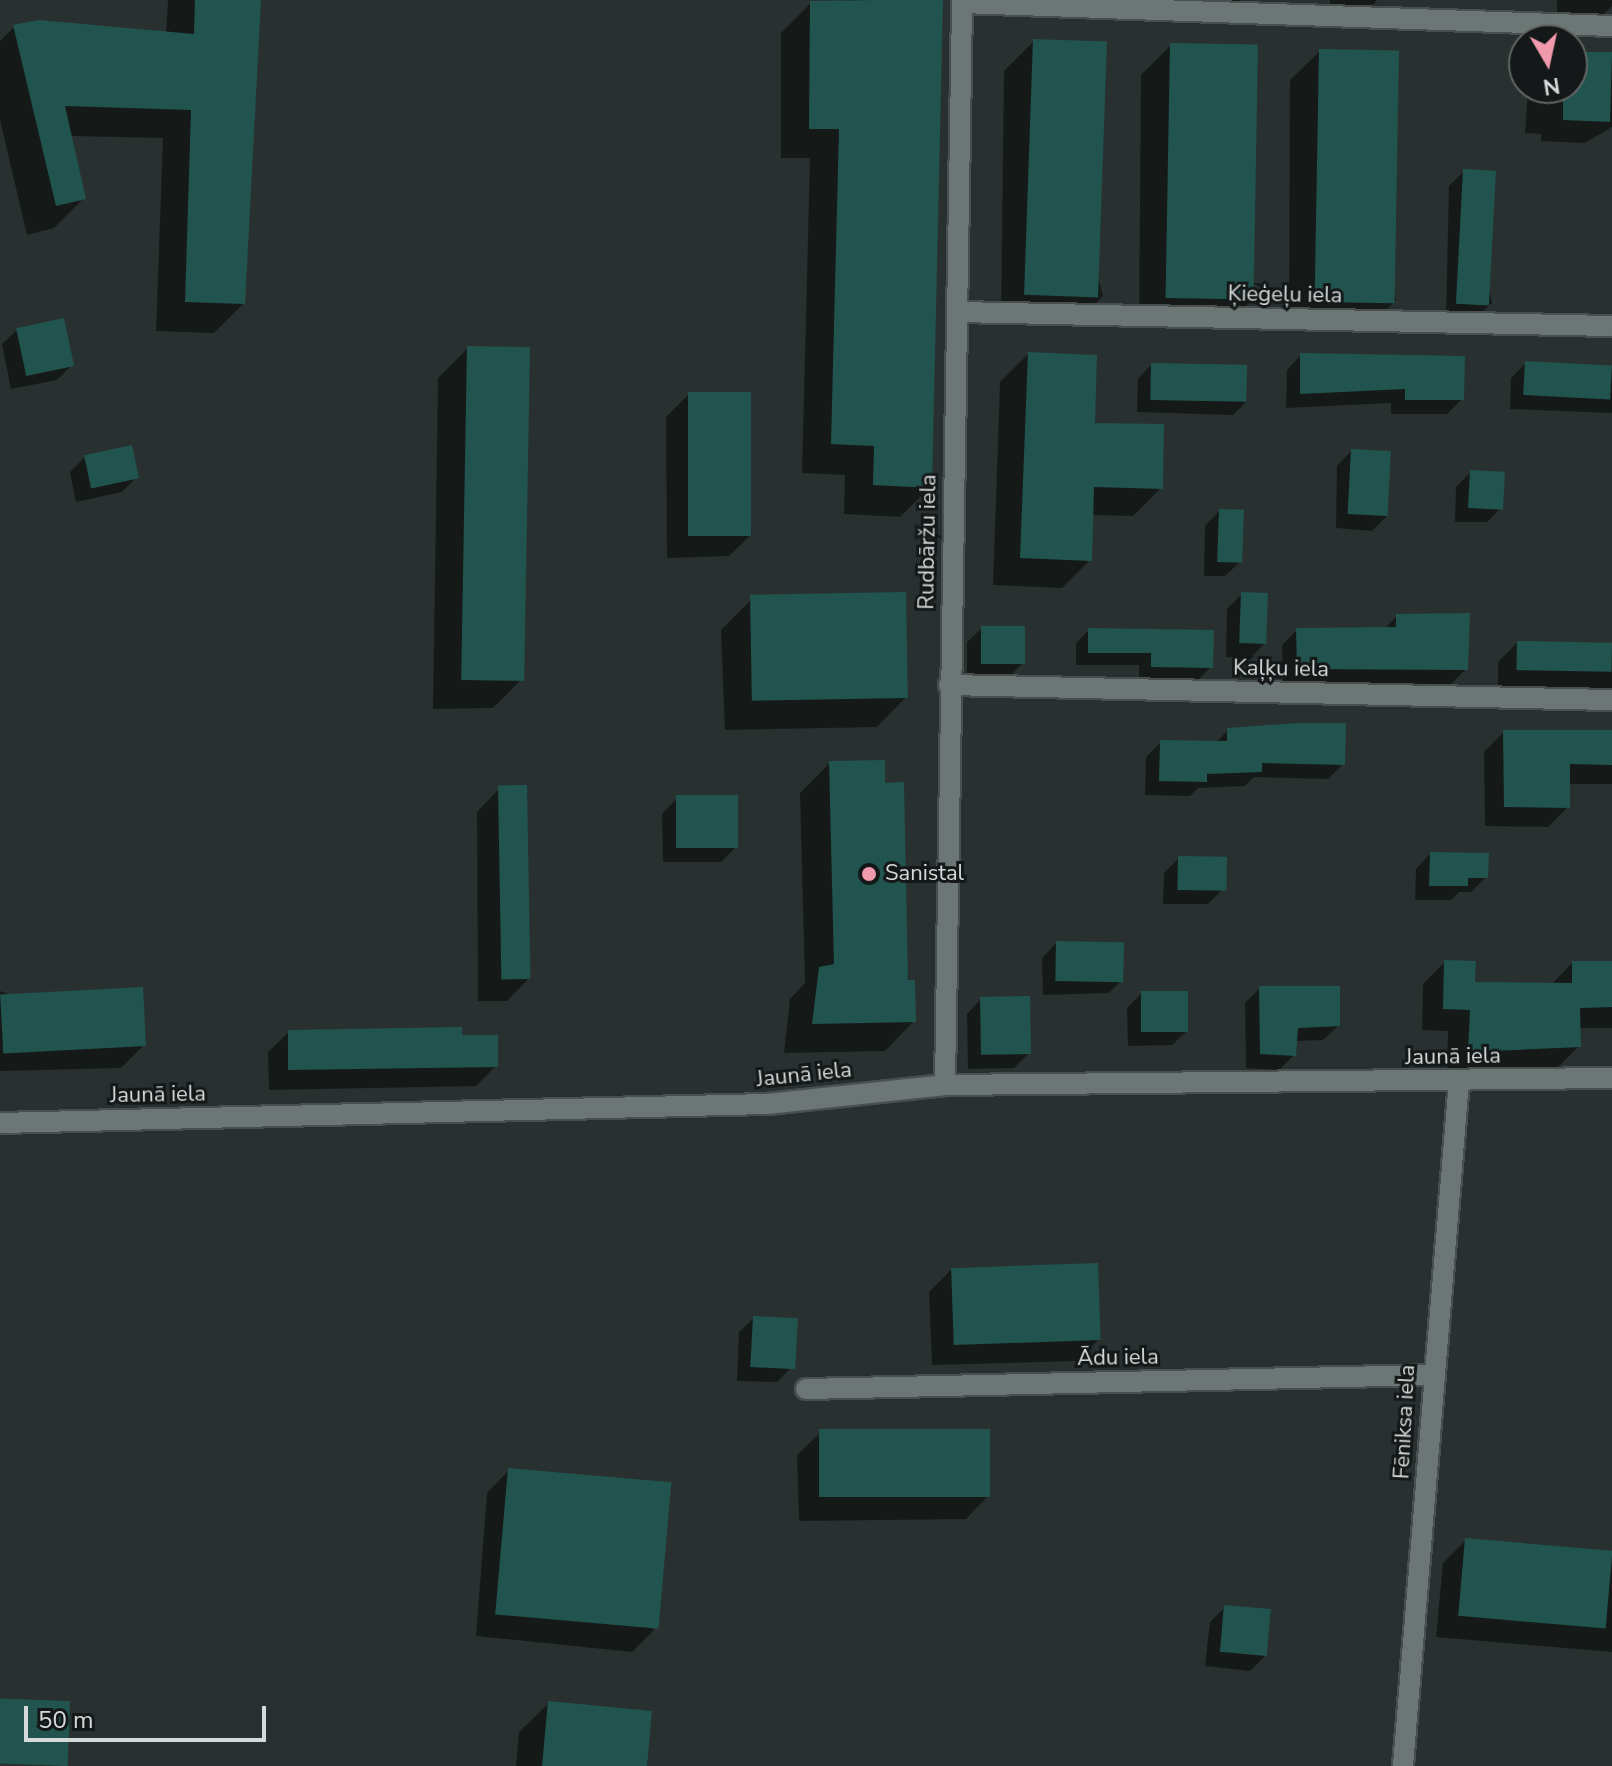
<!DOCTYPE html>
<html>
<head>
<meta charset="utf-8">
<style>
  body { margin:0 }
  #map { position:relative; width:1612px; height:1766px; overflow:hidden; background:#283130; font-family:"Nunito Sans",sans-serif }
  div>[style] { position:absolute }
  [style*='--x'] { left:calc(var(--x)*1px); top:calc(var(--y)*1px); width:calc(var(--w)*1px); rotate:calc(var(--a)*1deg) }
  .shadow>* { inset:0; background:#0007 }
  .building>* { inset:0; background:#21544e; transform-origin:0 0 }
  .roads { filter:drop-shadow(2px 0 #484f4e) drop-shadow(-2px 0 #484f4e) drop-shadow(0 2px #484f4e) drop-shadow(0 -2px #484f4e) }
  .minor>* { height:20px; margin:-10px; padding:0 10px; transform-origin:10px; border-radius:10px; background:#6c7675 }
  .dots>* { width:22px; height:22px; translate:-50% -50%; box-sizing:border-box; border:4px solid #141818; border-radius:50% }
  span { translate:-50% -50%; white-space:nowrap; text-align:center; line-height:1.15; -webkit-text-stroke:6px #141818; paint-order:stroke }
  .street-label { font-size:22px; color:#d4dad9 }
  .poi-label { font-size:22px; color:#d4dad9 }
  .left { translate:0 -50%; text-align:left }
  .north { position:absolute; left:1508px; top:24px; width:80px; height:80px; box-sizing:border-box; background:#141818; border:2px solid #616665; border-radius:50%; rotate:171deg; font-size:22px; font-weight:700; line-height:32px; text-align:center; color:#d4dad9 }
  .north::after { content:''; display:block; margin:auto; width:28px; height:36px; background:#f29aad; clip-path:polygon(50% 0,100% 100%,50% 72%,0 100%) }
  .scale { position:absolute; left:24px; top:1706px; width:242px; height:36px; box-sizing:border-box; border:4px solid #d4dad9; border-top:0; padding-left:10px; font-size:24px; line-height:28px; white-space:nowrap; color:#d4dad9; -webkit-text-stroke:6px #141818; paint-order:stroke }
</style>
</head>
<body>
<div id="map">
  <div class="shadow">
    <i style="clip-path:polygon(168px 0,256px 0,244px 303px,214px 333px,156px 331px,163px 138px,70px 136px,84px 198px,54px 228px,27px 235px,0 120px,0 41px,14px 27px,166px 33px)"></i>
    <i style="clip-path:polygon(845px 0,941px 0,930px 487px,900px 517px,844px 514px,845px 475px,802px 473px,810px 158px,781px 158px,781px 33px,811px 3px,845px 4px)"></i>
    <i style="clip-path:polygon(1198px 0,1240px 0,1238px 2px)"></i>
    <i style="clip-path:polygon(1330px 0,1377px 0,1371px 7px,1330px 5px)"></i>
    <i style="clip-path:polygon(1557px 0,1612px 0,1612px 6px,1602px 16px,1557px 14px)"></i>
    <i style="clip-path:polygon(1034px 41px,1103px 296px,1073px 326px,1001px 324px,1004px 71px)"></i>
    <i style="clip-path:polygon(1171px 45px,1253px 299px,1224px 329px,1139px 327px,1141px 75px)"></i>
    <i style="clip-path:polygon(1320px 51px,1396px 300px,1366px 330px,1289px 331px,1290px 80px)"></i>
    <i style="clip-path:polygon(1572px 57px,1612px 60px,1612px 127px,1585px 143px,1541px 141px,1541px 134px,1525px 133px,1528px 88px,1572px 88px)"></i>
    <i style="clip-path:polygon(1464px 171px,1492px 303px,1477px 317px,1446px 318px,1449px 186px)"></i>
    <i style="clip-path:polygon(17px 330px,72px 365px,57px 380px,11px 389px,2px 344px)"></i>
    <i style="clip-path:polygon(468px 348px,523px 678px,493px 708px,433px 709px,438px 378px)"></i>
    <i style="clip-path:polygon(1028px 354px,1161px 488px,1133px 516px,1091px 515px,1090px 560px,1062px 588px,993px 585px,1000px 382px)"></i>
    <i style="clip-path:polygon(1301px 355px,1462px 399px,1447px 414px,1391px 414px,1391px 403px,1286px 408px,1287px 370px)"></i>
    <i style="clip-path:polygon(1526px 363px,1612px 366px,1612px 413px,1510px 409px,1511px 378px)"></i>
    <i style="clip-path:polygon(1151px 365px,1246px 402px,1233px 415px,1137px 412px,1138px 379px)"></i>
    <i style="clip-path:polygon(689px 394px,752px 534px,729px 556px,667px 558px,666px 417px)"></i>
    <i style="clip-path:polygon(1351px 451px,1387px 516px,1372px 531px,1336px 528px,1337px 466px)"></i>
    <i style="clip-path:polygon(85px 457px,137px 477px,122px 492px,76px 502px,70px 472px)"></i>
    <i style="clip-path:polygon(1471px 472px,1502px 507px,1487px 522px,1455px 522px,1456px 487px)"></i>
    <i style="clip-path:polygon(1219px 511px,1240px 562px,1225px 576px,1204px 576px,1205px 526px)"></i>
    <i style="clip-path:polygon(1242px 594px,1265px 643px,1250px 658px,1226px 657px,1227px 609px)"></i>
    <i style="clip-path:polygon(751px 600px,906px 697px,877px 727px,725px 730px,721px 630px)"></i>
    <i style="clip-path:polygon(1397px 616px,1466px 669px,1451px 684px,1283px 683px,1282px 645px,1297px 630px,1384px 629px)"></i>
    <i style="clip-path:polygon(982px 628px,1022px 664px,1008px 678px,967px 678px,967px 642px)"></i>
    <i style="clip-path:polygon(1089px 630px,1211px 667px,1198px 680px,1139px 679px,1139px 665px,1076px 665px,1076px 643px)"></i>
    <i style="clip-path:polygon(1517px 643px,1612px 645px,1612px 689px,1498px 688px,1498px 662px)"></i>
    <i style="clip-path:polygon(1228px 730px,1343px 764px,1328px 779px,1254px 777px,1245px 786px,1198px 788px,1190px 796px,1145px 795px,1146px 757px,1161px 742px,1215px 743px)"></i>
    <i style="clip-path:polygon(1504px 732px,1612px 733px,1612px 784px,1568px 784px,1568px 807px,1548px 827px,1485px 826px,1484px 752px)"></i>
    <i style="clip-path:polygon(830px 763px,884px 785px,914px 1021px,885px 1051px,784px 1053px,790px 999px,805px 983px,800px 793px)"></i>
    <i style="clip-path:polygon(499px 789px,529px 978px,507px 1001px,478px 1001px,477px 812px)"></i>
    <i style="clip-path:polygon(676px 799px,736px 847px,721px 862px,663px 862px,662px 814px)"></i>
    <i style="clip-path:polygon(1430px 854px,1486px 877px,1471px 892px,1459px 892px,1451px 900px,1415px 900px,1416px 869px)"></i>
    <i style="clip-path:polygon(1179px 858px,1223px 889px,1208px 904px,1163px 904px,1164px 873px)"></i>
    <i style="clip-path:polygon(1056px 943px,1124px 978px,1109px 993px,1043px 995px,1042px 958px)"></i>
    <i style="clip-path:polygon(1445px 962px,1473px 984px,1551px 985px,1572px 963px,1612px 963px,1612px 1028px,1578px 1028px,1579px 1046px,1557px 1068px,1447px 1073px,1448px 1031px,1422px 1030px,1423px 984px)"></i>
    <i style="clip-path:polygon(1260px 988px,1338px 1026px,1323px 1040px,1295px 1041px,1294px 1055px,1279px 1070px,1246px 1068px,1245px 1003px)"></i>
    <i style="clip-path:polygon(0 991px,144px 1045px,121px 1068px,0 1071px)"></i>
    <i style="clip-path:polygon(1142px 993px,1187px 1031px,1172px 1045px,1128px 1046px,1127px 1008px)"></i>
    <i style="clip-path:polygon(981px 999px,1029px 1053px,1014px 1068px,968px 1069px,967px 1014px)"></i>
    <i style="clip-path:polygon(289px 1032px,460px 1037px,496px 1066px,476px 1086px,269px 1090px,268px 1052px)"></i>
    <i style="clip-path:polygon(952px 1269px,1099px 1339px,1077px 1361px,932px 1365px,929px 1292px)"></i>
    <i style="clip-path:polygon(754px 1318px,792px 1367px,777px 1382px,737px 1381px,739px 1332px)"></i>
    <i style="clip-path:polygon(820px 1433px,988px 1496px,966px 1519px,799px 1521px,797px 1455px)"></i>
    <i style="clip-path:polygon(509px 1470px,654px 1630px,632px 1652px,476px 1636px,487px 1493px)"></i>
    <i style="clip-path:polygon(1466px 1540px,1612px 1554px,1612px 1652px,1436px 1637px,1443px 1563px)"></i>
    <i style="clip-path:polygon(1225px 1607px,1265px 1656px,1250px 1671px,1205px 1666px,1210px 1622px)"></i>
    <i style="clip-path:polygon(549px 1703px,645px 1766px,516px 1766px,519px 1732px)"></i>
  </div>
  <div class="building">
    <i style="clip-path:polygon(195px 0,261px 0,245px 304px,185px 302px,191px 110px,65px 106px,86px 199px,56px 206px,13px 25px,39px 20px,194px 34px)"></i>
    <i style="clip-path:polygon(873px 0,943px 0,932px 488px,873px 485px,874px 446px,831px 444px,839px 129px,809px 129px,810px 1px)"></i>
    <i style="left:1033px;top:39px;width:74px;height:256px;rotate:2deg"></i>
    <i style="left:1170px;top:43px;width:88px;height:255px;rotate:1deg"></i>
    <i style="left:1319px;top:49px;width:80px;height:253px;rotate:1deg"></i>
    <i style="clip-path:polygon(1572px 52px,1612px 52px,1610px 122px,1563px 120px,1563px 88px,1572px 88px)"></i>
    <i style="left:1463px;top:169px;width:33px;height:135px;rotate:3deg"></i>
    <i style="left:64px;top:318px;width:49px;height:49px;rotate:78deg"></i>
    <i style="left:467px;top:346px;width:63px;height:334px;rotate:1deg"></i>
    <i style="clip-path:polygon(1028px 352px,1097px 355px,1095px 423px,1164px 424px,1163px 489px,1094px 487px,1092px 561px,1020px 558px)"></i>
    <i style="clip-path:polygon(1300px 353px,1465px 356px,1464px 400px,1405px 400px,1405px 389px,1300px 394px)"></i>
    <i style="left:1525px;top:361px;width:87px;height:34px;rotate:3deg"></i>
    <i style="left:1151px;top:363px;width:96px;height:37px;rotate:1deg"></i>
    <i style="left:688px;top:392px;width:63px;height:144px"></i>
    <i style="left:132px;top:445px;width:34px;height:49px;rotate:78deg"></i>
    <i style="left:1351px;top:449px;width:40px;height:65px;rotate:3deg"></i>
    <i style="left:1470px;top:470px;width:35px;height:38px;rotate:3deg"></i>
    <i style="left:1219px;top:509px;width:25px;height:53px;rotate:2deg"></i>
    <i style="left:906px;top:592px;width:106px;height:156px;rotate:89deg"></i>
    <i style="left:1241px;top:592px;width:27px;height:51px;rotate:2deg"></i>
    <i style="clip-path:polygon(1470px 613px,1468px 670px,1297px 669px,1296px 628px,1396px 627px,1396px 614px)"></i>
    <i style="left:981px;top:626px;width:44px;height:38px"></i>
    <i style="clip-path:polygon(1088px 628px,1214px 630px,1213px 668px,1151px 667px,1151px 653px,1088px 653px)"></i>
    <i style="left:1517px;top:641px;width:95px;height:29px;rotate:1deg"></i>
    <i style="clip-path:polygon(1298px 723px,1346px 723px,1345px 765px,1262px 763px,1262px 772px,1207px 774px,1207px 782px,1159px 781px,1160px 740px,1227px 741px,1227px 728px)"></i>
    <i style="clip-path:polygon(1503px 730px,1612px 730px,1612px 765px,1570px 764px,1570px 808px,1504px 807px)"></i>
    <i style="clip-path:polygon(885px 760px,885px 783px,904px 782px,908px 980px,915px 980px,916px 1022px,812px 1024px,819px 967px,834px 964px,829px 761px)"></i>
    <i style="left:527px;top:785px;width:194px;height:29px;rotate:89deg"></i>
    <i style="left:738px;top:795px;width:53px;height:62px;rotate:90deg"></i>
    <i style="clip-path:polygon(1430px 852px,1489px 853px,1488px 878px,1468px 878px,1468px 886px,1429px 886px)"></i>
    <i style="left:1178px;top:856px;width:49px;height:34px;rotate:1deg"></i>
    <i style="left:1056px;top:941px;width:68px;height:40px;rotate:1deg"></i>
    <i style="clip-path:polygon(1444px 960px,1476px 961px,1475px 982px,1572px 983px,1572px 961px,1612px 961px,1612px 1007px,1580px 1008px,1581px 1047px,1468px 1052px,1470px 1010px,1443px 1009px)"></i>
    <i style="clip-path:polygon(1259px 986px,1340px 986px,1340px 1026px,1298px 1028px,1296px 1056px,1260px 1054px)"></i>
    <i style="left:143px;top:987px;width:59px;height:143px;rotate:87deg"></i>
    <i style="left:1141px;top:991px;width:47px;height:41px"></i>
    <i style="left:1030px;top:996px;width:58px;height:50px;rotate:89deg"></i>
    <i style="clip-path:polygon(462px 1027px,462px 1035px,498px 1035px,498px 1067px,288px 1070px,288px 1030px)"></i>
    <i style="left:1098px;top:1263px;width:77px;height:147px;rotate:88deg"></i>
    <i style="left:753px;top:1316px;width:45px;height:51px;rotate:3deg"></i>
    <i style="left:990px;top:1429px;width:68px;height:171px;rotate:90deg"></i>
    <i style="left:508px;top:1468px;width:164px;height:147px;rotate:5deg"></i>
    <i style="left:1465px;top:1538px;width:148px;height:78px;rotate:5deg"></i>
    <i style="left:1224px;top:1605px;width:47px;height:47px;rotate:5deg"></i>
    <i style="left:70px;top:1701px;width:65px;height:70px;rotate:92deg"></i>
    <i style="clip-path:polygon(548px 1701px,652px 1711px,647px 1766px,542px 1766px)"></i>
  </div>
  <div class="roads">
    <div class="minor">
      <i style="--x:962;--y:3;--w:650;--a:2.03"></i>
      <i style="--x:958;--y:312;--w:654;--a:1.23"></i>
      <i style="--x:949;--y:685;--w:663;--a:1.3"></i>
      <i style="--x:945;--y:1085;--w:1085;--a:-89.1"></i>
      <i style="--x:0;--y:1123;--w:768;--a:-1.42"></i>
      <i style="--x:768;--y:1104;--w:178;--a:-6.1"></i>
      <i style="--x:945;--y:1085;--w:667;--a:-0.6"></i>
      <i style="--x:806;--y:1389;--w:626;--a:-1.28"></i>
      <i style="--x:1403;--y:1766;--w:687;--a:-85.33"></i>
    </div>
  </div>
  <div class="dots">
    <i style="left:869px;top:874px;background:#f29aad"></i>
  </div>
  <div class="street-label">
    <span style="left:1285px;top:295px;rotate:1deg">Ķieģeļu iela</span>
    <span style="left:928px;top:542px;rotate:-89deg">Rudbāržu iela</span>
    <span style="left:1281px;top:669px;rotate:1deg">Kaļķu iela</span>
    <span style="left:1453px;top:1057px;rotate:-1deg">Jaunā iela</span>
    <span style="left:804px;top:1075px;rotate:-6deg">Jaunā iela</span>
    <span style="left:158px;top:1095px;rotate:-1deg">Jaunā iela</span>
    <span style="left:1118px;top:1358px;rotate:-1deg">Ādu iela</span>
    <span style="left:1405px;top:1422px;rotate:-87deg">Fēniksa iela</span>
  </div>
  <div class="poi-label">
    <span class="left" style="left:885px;top:874px">Sanistal</span>
  </div>
  <div class="north">N</div>
  <div class="scale">50 m</div>
</div>
</body>
</html>
